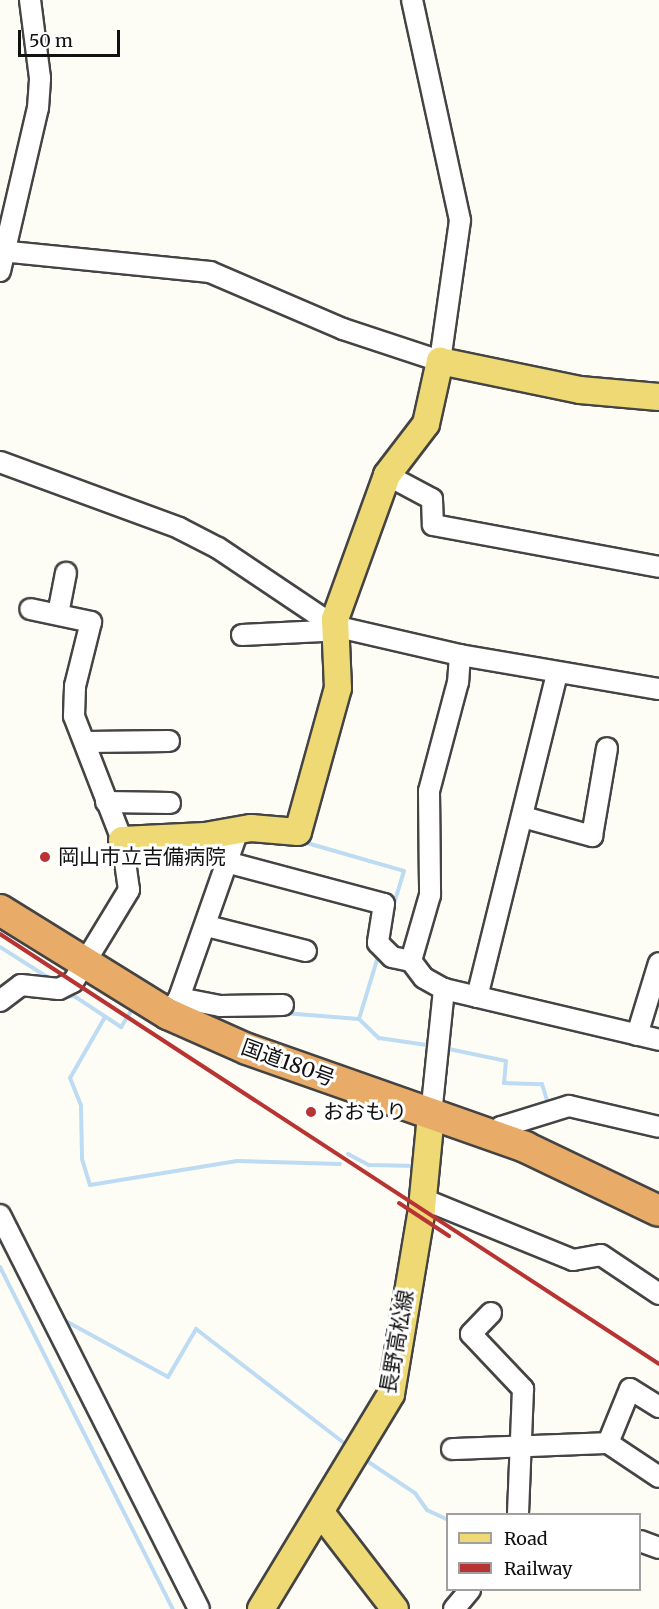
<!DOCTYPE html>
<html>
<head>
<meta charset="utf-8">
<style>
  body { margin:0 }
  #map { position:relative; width:659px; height:1609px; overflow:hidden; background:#fefdf5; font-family:Merriweather,"Noto Sans JP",serif }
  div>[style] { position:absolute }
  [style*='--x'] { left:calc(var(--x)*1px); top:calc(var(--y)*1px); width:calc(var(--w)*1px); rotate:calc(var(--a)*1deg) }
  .stream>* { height:4px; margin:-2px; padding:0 2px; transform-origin:2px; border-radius:2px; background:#bddbf2 }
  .roads { filter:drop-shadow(2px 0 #444) drop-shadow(-2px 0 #444) drop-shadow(0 2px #444) drop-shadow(0 -2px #444) }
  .minor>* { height:20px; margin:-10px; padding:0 10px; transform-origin:10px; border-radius:10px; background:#fff }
  .major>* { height:26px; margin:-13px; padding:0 13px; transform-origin:13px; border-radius:13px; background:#eed975 }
  .highway>* { height:30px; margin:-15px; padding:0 15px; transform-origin:15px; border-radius:15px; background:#e9ac68 }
  .rail>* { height:4px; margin:-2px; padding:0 2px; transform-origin:2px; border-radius:2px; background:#b73432 }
  .dots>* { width:16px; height:16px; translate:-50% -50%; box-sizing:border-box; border:3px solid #fff; border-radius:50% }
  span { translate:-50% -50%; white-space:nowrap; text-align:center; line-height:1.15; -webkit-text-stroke:6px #fff; paint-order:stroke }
  .poi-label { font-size:21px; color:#111 }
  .left { translate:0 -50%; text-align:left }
  .street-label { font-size:21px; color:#111 }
  .legend { position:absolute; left:446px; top:1513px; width:195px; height:78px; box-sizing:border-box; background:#fff; border:2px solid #a0a0a0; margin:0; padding:8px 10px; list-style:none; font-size:18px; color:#111 }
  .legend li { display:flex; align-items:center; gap:12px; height:30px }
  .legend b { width:30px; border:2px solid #a0a0a0 }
  .scale { position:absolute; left:18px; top:30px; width:102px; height:27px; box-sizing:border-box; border:3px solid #111; border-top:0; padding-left:8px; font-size:18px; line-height:21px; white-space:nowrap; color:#111; -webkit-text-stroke:4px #fff; paint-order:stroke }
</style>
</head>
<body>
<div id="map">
  <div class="stream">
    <i style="--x:300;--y:841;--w:108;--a:16.1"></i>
    <i style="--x:404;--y:871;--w:39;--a:107"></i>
    <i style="--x:0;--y:947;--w:62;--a:32.4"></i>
    <i style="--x:68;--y:992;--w:64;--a:33.4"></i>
    <i style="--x:121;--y:1027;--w:22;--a:-58"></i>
    <i style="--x:57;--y:998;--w:17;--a:-7"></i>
    <i style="--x:284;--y:1013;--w:75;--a:4.6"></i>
    <i style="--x:359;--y:1019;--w:28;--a:44"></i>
    <i style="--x:379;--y:1038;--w:55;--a:8.4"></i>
    <i style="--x:105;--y:1017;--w:70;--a:119.8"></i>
    <i style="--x:70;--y:1078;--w:29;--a:68"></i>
    <i style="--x:81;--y:1105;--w:54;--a:88.9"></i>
    <i style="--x:82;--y:1159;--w:27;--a:73"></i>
    <i style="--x:90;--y:1185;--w:149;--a:-9.3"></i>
    <i style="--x:237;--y:1161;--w:103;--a:1.7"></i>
    <i style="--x:359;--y:1019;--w:69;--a:-73.1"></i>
    <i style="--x:444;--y:1048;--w:63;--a:11.8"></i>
    <i style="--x:506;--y:1061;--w:22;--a:95"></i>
    <i style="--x:504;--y:1083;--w:38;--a:2"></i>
    <i style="--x:542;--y:1084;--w:24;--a:73"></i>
    <i style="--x:348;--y:1154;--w:24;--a:28"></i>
    <i style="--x:369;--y:1165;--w:49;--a:1.2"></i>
    <i style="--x:0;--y:1267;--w:383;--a:63.2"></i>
    <i style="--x:62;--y:1319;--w:121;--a:28.7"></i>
    <i style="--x:168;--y:1377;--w:56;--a:-59.7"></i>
    <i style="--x:196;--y:1329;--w:193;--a:37.6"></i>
    <i style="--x:364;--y:1459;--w:61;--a:33.7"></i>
    <i style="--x:415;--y:1493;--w:21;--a:55"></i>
    <i style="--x:427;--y:1510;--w:23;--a:25"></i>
  </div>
  <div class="roads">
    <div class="minor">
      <i style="--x:0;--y:251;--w:211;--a:5.7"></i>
      <i style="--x:210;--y:272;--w:145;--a:23.2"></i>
      <i style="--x:343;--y:329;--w:102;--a:18.3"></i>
      <i style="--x:440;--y:361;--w:142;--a:-81.9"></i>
      <i style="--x:460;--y:220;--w:225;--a:-102.3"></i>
      <i style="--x:0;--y:271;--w:167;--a:-76.9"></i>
      <i style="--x:38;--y:108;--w:30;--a:-86"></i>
      <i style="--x:40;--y:78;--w:79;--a:-97.3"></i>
      <i style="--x:0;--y:462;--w:191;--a:20.2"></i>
      <i style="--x:179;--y:528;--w:44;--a:27.1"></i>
      <i style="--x:218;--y:548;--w:140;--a:33.9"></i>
      <i style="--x:334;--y:626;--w:129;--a:13"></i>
      <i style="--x:460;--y:655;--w:202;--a:9.7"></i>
      <i style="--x:387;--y:475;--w:51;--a:28.1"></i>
      <i style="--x:432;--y:499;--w:26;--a:88"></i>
      <i style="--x:433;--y:525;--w:230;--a:10.5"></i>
      <i style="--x:58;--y:614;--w:42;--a:-79"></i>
      <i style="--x:242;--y:635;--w:81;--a:-2.8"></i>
      <i style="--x:323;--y:631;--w:9;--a:-84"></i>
      <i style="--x:460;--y:655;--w:27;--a:94"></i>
      <i style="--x:458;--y:682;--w:113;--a:104.9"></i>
      <i style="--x:429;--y:791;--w:104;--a:89.4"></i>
      <i style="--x:430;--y:895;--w:69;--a:106.1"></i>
      <i style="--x:411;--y:961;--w:21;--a:53"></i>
      <i style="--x:424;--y:978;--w:23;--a:29"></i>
      <i style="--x:444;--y:989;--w:221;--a:13.3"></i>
      <i style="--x:87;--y:742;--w:82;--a:-0.7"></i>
      <i style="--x:106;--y:802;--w:64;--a:0.9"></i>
      <i style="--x:523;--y:817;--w:72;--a:15.4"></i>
      <i style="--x:592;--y:836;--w:89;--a:-80.3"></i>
      <i style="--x:230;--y:863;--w:159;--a:14.9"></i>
      <i style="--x:384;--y:904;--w:39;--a:99"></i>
      <i style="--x:378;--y:943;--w:20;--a:45"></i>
      <i style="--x:392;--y:957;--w:19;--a:12"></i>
      <i style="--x:207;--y:926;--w:102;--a:14.2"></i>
      <i style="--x:477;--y:997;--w:334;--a:-76.1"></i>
      <i style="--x:179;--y:998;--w:42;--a:11"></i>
      <i style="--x:220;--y:1006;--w:63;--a:-0.9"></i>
      <i style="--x:0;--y:1001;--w:26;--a:-37"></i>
      <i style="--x:21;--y:985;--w:38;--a:6"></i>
      <i style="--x:59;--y:989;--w:16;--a:-27"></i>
      <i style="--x:73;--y:982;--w:108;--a:-58.7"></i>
      <i style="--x:129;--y:890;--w:50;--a:-98"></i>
      <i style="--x:122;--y:840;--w:133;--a:-111.2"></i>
      <i style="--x:74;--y:716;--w:30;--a:-88"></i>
      <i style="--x:75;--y:686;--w:66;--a:-76"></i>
      <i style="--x:91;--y:622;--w:62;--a:-168"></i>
      <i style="--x:168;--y:1014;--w:19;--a:-55"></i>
      <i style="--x:179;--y:998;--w:178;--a:-70.6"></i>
      <i style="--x:637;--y:1035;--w:75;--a:-73"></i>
      <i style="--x:431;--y:1115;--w:127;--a:-84.1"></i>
      <i style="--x:495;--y:1135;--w:10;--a:-53"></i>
      <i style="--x:501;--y:1127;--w:71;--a:-17.2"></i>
      <i style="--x:569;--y:1106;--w:92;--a:13.1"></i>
      <i style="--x:423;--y:1199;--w:162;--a:22.1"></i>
      <i style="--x:573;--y:1260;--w:28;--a:-10"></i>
      <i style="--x:601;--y:1255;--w:70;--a:33.9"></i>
      <i style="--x:0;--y:1215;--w:441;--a:63.2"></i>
      <i style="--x:491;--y:1313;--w:29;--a:134"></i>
      <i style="--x:471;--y:1334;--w:76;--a:46.6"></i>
      <i style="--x:523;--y:1389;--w:125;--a:92.3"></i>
      <i style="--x:659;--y:1407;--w:34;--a:-148"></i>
      <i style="--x:630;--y:1389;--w:58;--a:112.2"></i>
      <i style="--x:608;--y:1443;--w:61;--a:33.7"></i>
      <i style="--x:452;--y:1449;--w:156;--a:-2.2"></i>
      <i style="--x:640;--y:1541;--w:20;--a:20"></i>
      <i style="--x:454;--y:1609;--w:25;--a:-50"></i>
    </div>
    <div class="major">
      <i style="--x:122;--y:840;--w:83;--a:-2.8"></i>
      <i style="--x:205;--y:836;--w:47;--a:-9.9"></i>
      <i style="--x:251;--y:828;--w:47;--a:4.9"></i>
      <i style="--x:298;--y:832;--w:149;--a:-74.5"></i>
      <i style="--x:338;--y:688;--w:69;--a:-92.5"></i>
      <i style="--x:335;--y:619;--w:153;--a:-70.1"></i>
      <i style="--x:387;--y:475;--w:64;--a:-52.6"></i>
      <i style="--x:426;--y:424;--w:65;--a:-77.5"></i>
      <i style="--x:440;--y:361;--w:143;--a:11.7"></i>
      <i style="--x:580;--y:390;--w:79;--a:5.1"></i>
      <i style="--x:321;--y:1513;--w:121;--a:52.4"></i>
      <i style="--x:261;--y:1609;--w:251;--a:-58.8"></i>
      <i style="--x:391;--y:1394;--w:189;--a:-80.5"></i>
      <i style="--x:422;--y:1208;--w:93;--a:-84.5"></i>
    </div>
    <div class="highway">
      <i style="--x:0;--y:910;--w:198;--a:31.8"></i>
      <i style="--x:168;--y:1014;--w:86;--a:23.9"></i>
      <i style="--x:247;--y:1049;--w:295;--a:19.4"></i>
      <i style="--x:525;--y:1147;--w:148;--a:25.5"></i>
    </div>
  </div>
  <div class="rail">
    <i style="--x:0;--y:934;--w:787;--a:33.12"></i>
    <i style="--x:399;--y:1203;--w:60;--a:33.4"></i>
  </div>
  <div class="dots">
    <i style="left:45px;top:857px;background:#b73432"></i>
    <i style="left:311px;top:1112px;background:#b73432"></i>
  </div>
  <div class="poi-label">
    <span class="left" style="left:58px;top:857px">岡山市立吉備病院</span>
    <span class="left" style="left:323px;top:1112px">おおもり</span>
  </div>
  <div class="street-label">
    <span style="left:288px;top:1063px;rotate:20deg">国道180号</span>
    <span style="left:397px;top:1342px;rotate:-80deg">長野高松線</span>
  </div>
  <ul class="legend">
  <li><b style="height:8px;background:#eed975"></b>Road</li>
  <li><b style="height:8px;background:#b73432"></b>Railway</li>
  </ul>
  <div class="scale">50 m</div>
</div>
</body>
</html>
